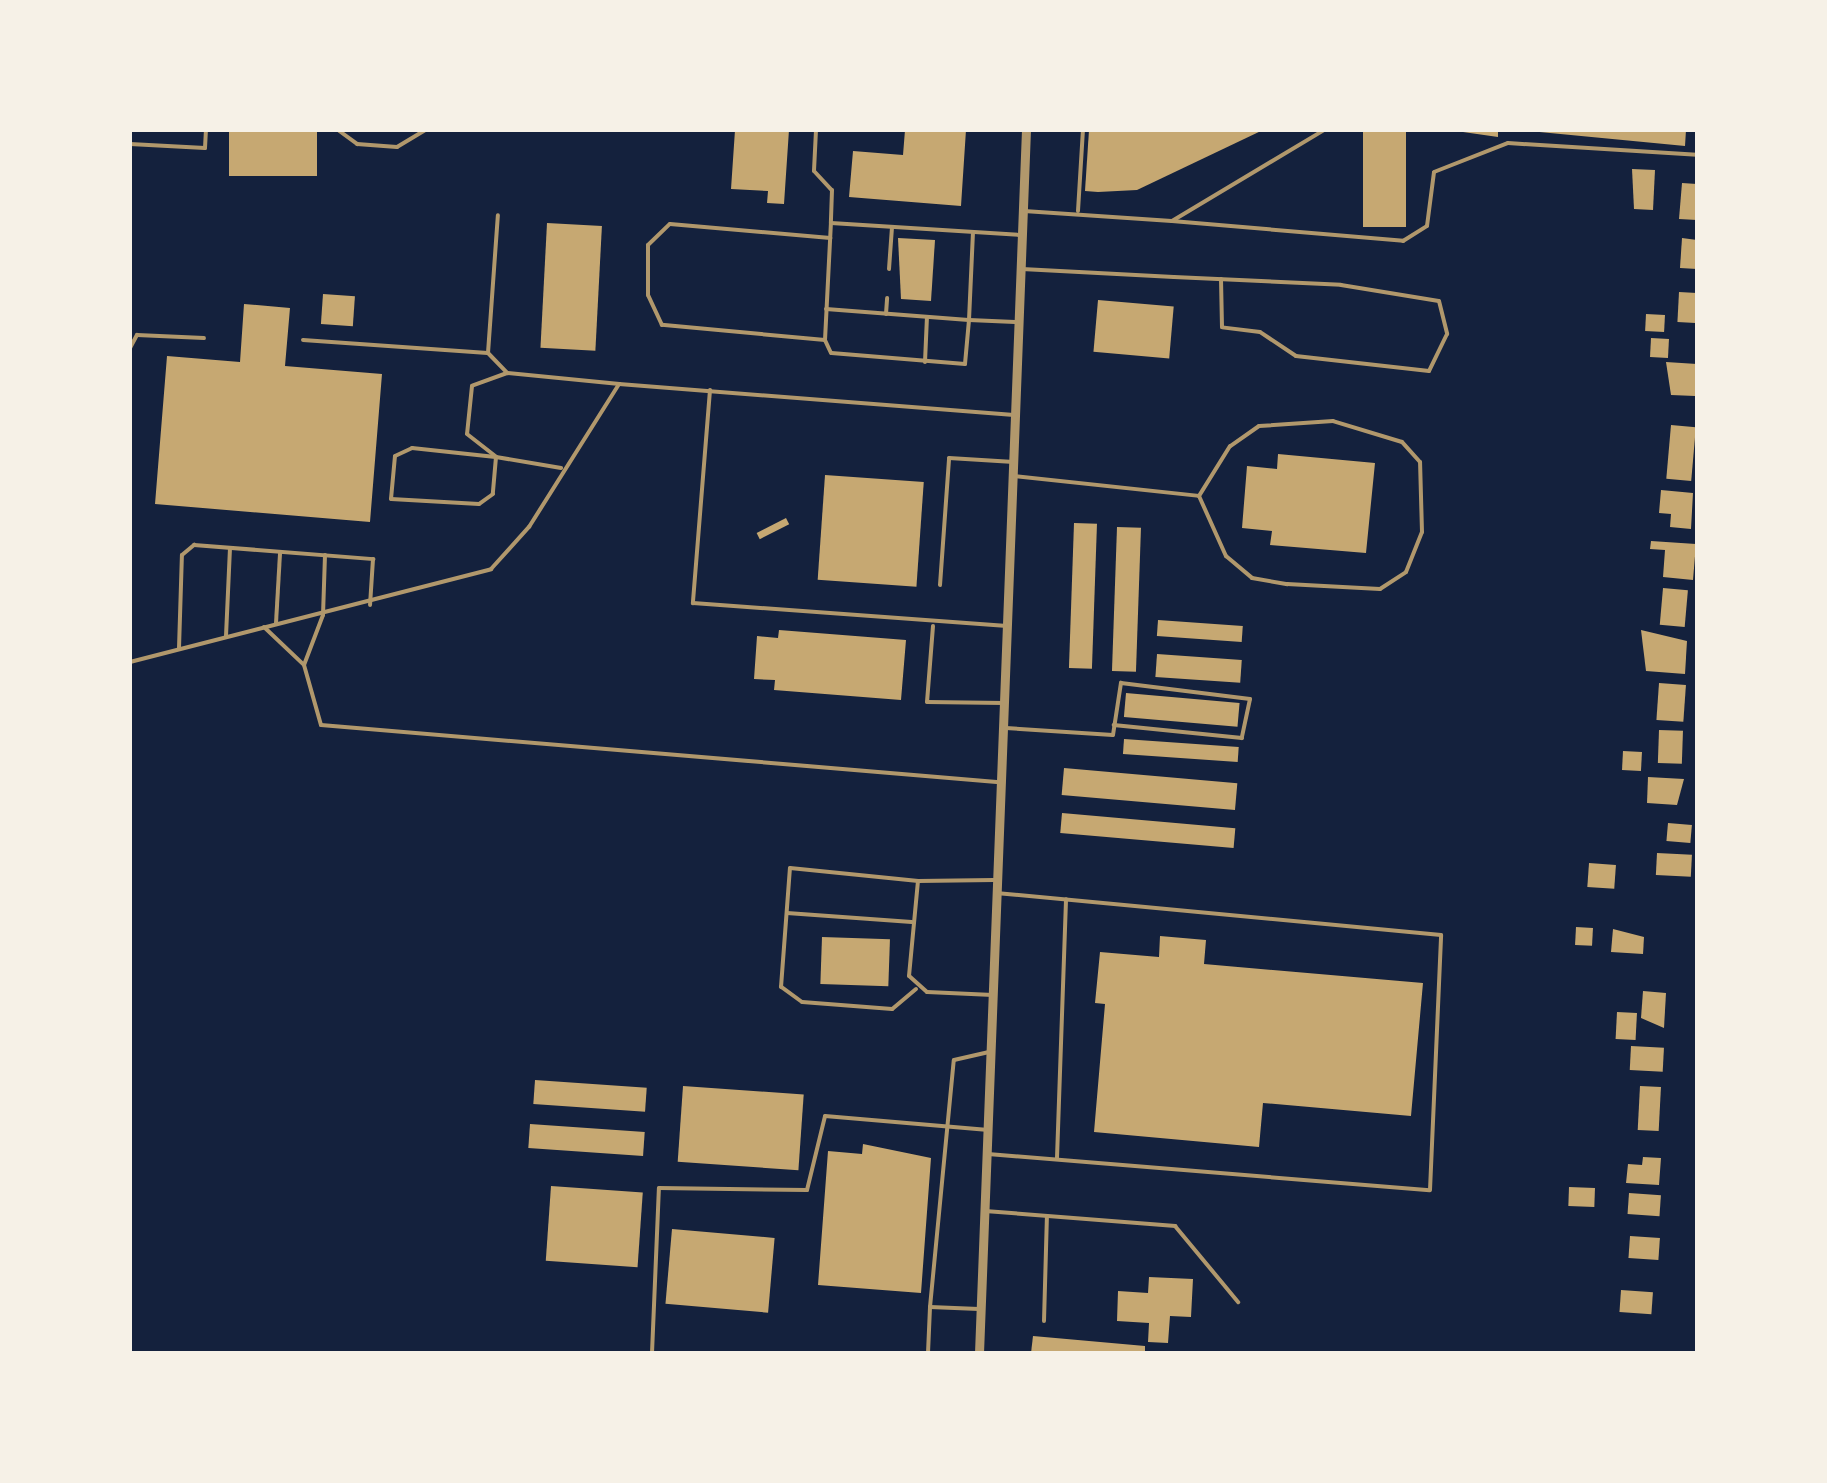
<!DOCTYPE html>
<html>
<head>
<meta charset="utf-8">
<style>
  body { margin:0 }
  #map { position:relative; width:1827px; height:1483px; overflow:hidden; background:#14213d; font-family:Manrope,sans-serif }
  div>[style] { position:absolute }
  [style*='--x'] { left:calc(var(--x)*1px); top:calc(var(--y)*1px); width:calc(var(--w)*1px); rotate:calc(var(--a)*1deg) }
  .building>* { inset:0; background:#c6a872; transform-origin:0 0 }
  .service>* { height:4px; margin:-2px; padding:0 2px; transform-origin:2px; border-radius:2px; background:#b1986c }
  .tertiary>* { height:9px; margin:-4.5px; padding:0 4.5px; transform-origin:4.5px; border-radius:4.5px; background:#b1986c }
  span { translate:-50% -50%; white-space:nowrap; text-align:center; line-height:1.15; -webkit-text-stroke:8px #f6f1e7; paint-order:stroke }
  .frame { position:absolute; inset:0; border:132px solid #f6f1e7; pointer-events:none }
</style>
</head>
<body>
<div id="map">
  <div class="building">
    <i style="left:229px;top:130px;width:88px;height:46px"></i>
    <i style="clip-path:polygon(735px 130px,789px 130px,784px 204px,767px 203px,768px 191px,731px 189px)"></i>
    <i style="clip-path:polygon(905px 130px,966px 130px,961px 206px,849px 197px,853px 151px,903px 155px)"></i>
    <i style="clip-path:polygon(1089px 130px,1263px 130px,1137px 190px,1098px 192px,1085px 191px)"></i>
    <i style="left:1363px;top:130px;width:43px;height:97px"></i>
    <i style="clip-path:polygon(1449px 130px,1498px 130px,1498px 137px)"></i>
    <i style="clip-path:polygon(1518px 130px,1686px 130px,1685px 146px)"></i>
    <i style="clip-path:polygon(1632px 169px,1655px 170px,1653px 210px,1634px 209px)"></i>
    <i style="clip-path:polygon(1682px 183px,1697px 184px,1697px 220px,1679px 219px)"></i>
    <i style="left:547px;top:223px;width:55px;height:125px;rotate:3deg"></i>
    <i style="clip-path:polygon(898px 238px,935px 240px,931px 301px,901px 299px)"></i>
    <i style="clip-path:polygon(1682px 238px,1697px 240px,1697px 269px,1680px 268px)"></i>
    <i style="left:1679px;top:292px;width:18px;height:30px;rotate:3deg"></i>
    <i style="left:323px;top:294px;width:32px;height:30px;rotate:4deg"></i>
    <i style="left:1098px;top:300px;width:76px;height:52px;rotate:5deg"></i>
    <i style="clip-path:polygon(244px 304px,290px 308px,285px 366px,382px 374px,370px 522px,155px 504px,167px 356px,240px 362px)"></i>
    <i style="left:1646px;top:314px;width:19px;height:17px;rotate:3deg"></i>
    <i style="left:1651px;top:338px;width:18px;height:19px;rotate:3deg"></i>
    <i style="clip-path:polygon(1666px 362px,1697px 364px,1695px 396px,1671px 395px)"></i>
    <i style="left:1671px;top:425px;width:25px;height:54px;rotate:5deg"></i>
    <i style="clip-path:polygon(1278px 454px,1375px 463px,1366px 553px,1270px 545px,1272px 531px,1242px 528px,1247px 466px,1277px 469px)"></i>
    <i style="left:825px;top:475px;width:99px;height:105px;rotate:4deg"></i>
    <i style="clip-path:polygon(1661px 490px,1693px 493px,1691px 529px,1670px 527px,1671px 514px,1659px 513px)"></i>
    <i style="left:786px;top:518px;width:7px;height:33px;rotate:63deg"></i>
    <i style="left:1074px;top:523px;width:23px;height:145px;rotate:2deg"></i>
    <i style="left:1117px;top:527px;width:24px;height:144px;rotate:2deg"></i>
    <i style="clip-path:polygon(1651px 541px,1696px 544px,1693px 580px,1663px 577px,1665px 550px,1650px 549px)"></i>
    <i style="left:1663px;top:588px;width:25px;height:37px;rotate:5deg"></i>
    <i style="left:1158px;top:620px;width:85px;height:16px;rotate:4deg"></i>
    <i style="clip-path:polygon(779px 630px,906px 640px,901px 700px,774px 690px,775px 680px,754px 679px,757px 636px,778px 638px)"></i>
    <i style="clip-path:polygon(1641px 630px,1687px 641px,1685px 674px,1646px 671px)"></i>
    <i style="left:1157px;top:654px;width:85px;height:23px;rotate:4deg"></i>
    <i style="left:1659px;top:683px;width:27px;height:37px;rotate:4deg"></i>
    <i style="left:1126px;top:693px;width:114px;height:24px;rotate:5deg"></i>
    <i style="left:1659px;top:730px;width:24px;height:33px;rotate:2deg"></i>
    <i style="left:1124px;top:739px;width:115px;height:15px;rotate:4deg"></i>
    <i style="left:1623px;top:751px;width:19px;height:19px;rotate:3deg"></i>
    <i style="left:1064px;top:768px;width:174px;height:27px;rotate:5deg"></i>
    <i style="clip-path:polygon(1648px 777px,1684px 779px,1677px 805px,1647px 803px)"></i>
    <i style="left:1062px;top:813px;width:174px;height:20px;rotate:5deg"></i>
    <i style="left:1668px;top:823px;width:24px;height:18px;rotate:5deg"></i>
    <i style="left:1657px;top:853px;width:35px;height:22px;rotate:3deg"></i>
    <i style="left:1589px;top:863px;width:27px;height:24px;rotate:4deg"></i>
    <i style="left:1576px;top:927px;width:17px;height:18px;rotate:3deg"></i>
    <i style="clip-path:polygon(1613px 929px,1644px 937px,1643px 954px,1611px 952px)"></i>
    <i style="clip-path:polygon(1160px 936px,1206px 940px,1204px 964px,1423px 983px,1411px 1116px,1263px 1103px,1259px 1147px,1094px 1132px,1105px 1004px,1095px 1003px,1100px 952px,1159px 957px)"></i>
    <i style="left:822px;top:937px;width:68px;height:47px;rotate:2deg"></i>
    <i style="clip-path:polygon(1643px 991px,1666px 993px,1664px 1028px,1641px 1018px)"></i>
    <i style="left:1617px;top:1012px;width:20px;height:27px;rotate:3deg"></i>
    <i style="left:1631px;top:1046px;width:33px;height:24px;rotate:3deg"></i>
    <i style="left:535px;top:1080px;width:112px;height:24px;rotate:4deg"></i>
    <i style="left:683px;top:1086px;width:121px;height:76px;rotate:4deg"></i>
    <i style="left:1640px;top:1086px;width:21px;height:44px;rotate:3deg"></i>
    <i style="left:530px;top:1124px;width:115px;height:24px;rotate:4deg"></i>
    <i style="clip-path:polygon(863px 1144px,931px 1158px,921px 1293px,818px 1285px,828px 1151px,862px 1154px)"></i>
    <i style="clip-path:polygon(1643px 1157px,1661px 1158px,1659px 1185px,1626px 1183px,1628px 1164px,1642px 1165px)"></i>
    <i style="left:551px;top:1186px;width:92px;height:75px;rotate:4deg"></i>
    <i style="left:1569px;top:1187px;width:26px;height:19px;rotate:2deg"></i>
    <i style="left:1629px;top:1193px;width:32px;height:21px;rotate:4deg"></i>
    <i style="left:672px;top:1229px;width:103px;height:75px;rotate:5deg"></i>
    <i style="left:1630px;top:1236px;width:30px;height:22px;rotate:4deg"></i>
    <i style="clip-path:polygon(1149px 1277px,1193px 1279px,1191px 1317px,1170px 1316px,1168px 1343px,1148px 1342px,1149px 1323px,1117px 1321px,1118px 1291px,1148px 1293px)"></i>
    <i style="left:1621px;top:1290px;width:32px;height:22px;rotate:4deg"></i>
    <i style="clip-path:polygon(1033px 1336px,1145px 1346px,1145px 1353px,1031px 1353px)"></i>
  </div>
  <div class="service">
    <i style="--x:338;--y:130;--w:24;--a:36"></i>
    <i style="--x:357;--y:144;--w:40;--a:4.3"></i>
    <i style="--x:397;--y:147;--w:33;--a:-31"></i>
    <i style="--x:816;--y:130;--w:41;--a:92.8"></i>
    <i style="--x:814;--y:171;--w:26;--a:47"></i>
    <i style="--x:832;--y:190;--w:33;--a:92"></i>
    <i style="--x:130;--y:144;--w:75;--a:3.1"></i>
    <i style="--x:205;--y:148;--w:18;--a:-87"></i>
    <i style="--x:1024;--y:211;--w:148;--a:3.9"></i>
    <i style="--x:1172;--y:221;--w:177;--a:-30.9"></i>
    <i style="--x:1078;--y:211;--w:81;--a:-86.5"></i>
    <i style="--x:1172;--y:221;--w:232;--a:4.9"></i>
    <i style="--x:1403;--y:241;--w:28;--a:-32"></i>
    <i style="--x:1427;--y:226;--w:54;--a:-82.6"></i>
    <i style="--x:1434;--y:172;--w:79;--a:-21.4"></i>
    <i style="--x:1508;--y:143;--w:189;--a:3.6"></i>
    <i style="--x:889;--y:269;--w:42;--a:-85.9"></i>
    <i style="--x:1022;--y:269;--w:152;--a:3"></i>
    <i style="--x:1174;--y:277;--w:167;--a:2.7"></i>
    <i style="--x:1341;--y:285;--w:99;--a:9.3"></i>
    <i style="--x:1439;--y:301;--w:34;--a:76"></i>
    <i style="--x:1447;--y:334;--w:41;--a:115.9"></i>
    <i style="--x:1429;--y:371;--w:134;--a:-173.6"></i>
    <i style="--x:1296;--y:356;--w:43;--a:-146.3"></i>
    <i style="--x:1260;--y:332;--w:38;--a:-173"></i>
    <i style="--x:1222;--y:327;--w:48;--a:-91.2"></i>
    <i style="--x:826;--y:309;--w:143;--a:4.4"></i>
    <i style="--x:969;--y:320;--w:87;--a:-87.4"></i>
    <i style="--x:886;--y:314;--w:16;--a:-86"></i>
    <i style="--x:1015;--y:322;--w:46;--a:-177.5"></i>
    <i style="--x:969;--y:320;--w:44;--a:95.2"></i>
    <i style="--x:965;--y:364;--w:134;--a:-175.3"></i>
    <i style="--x:831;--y:353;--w:14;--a:-115"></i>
    <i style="--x:825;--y:340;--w:117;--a:-87.1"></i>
    <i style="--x:831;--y:223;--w:190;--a:3.6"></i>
    <i style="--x:303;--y:340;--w:185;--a:4"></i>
    <i style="--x:488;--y:353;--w:138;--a:-85.9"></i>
    <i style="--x:825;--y:340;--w:164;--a:-174.7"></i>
    <i style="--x:662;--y:325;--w:33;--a:-115"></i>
    <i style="--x:648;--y:295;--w:50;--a:-90"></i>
    <i style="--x:648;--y:245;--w:30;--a:-44"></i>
    <i style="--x:670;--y:224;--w:161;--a:5"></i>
    <i style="--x:130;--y:348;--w:15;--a:-62"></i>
    <i style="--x:137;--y:335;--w:67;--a:2.6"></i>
    <i style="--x:488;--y:353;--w:28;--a:46"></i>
    <i style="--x:507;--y:373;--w:113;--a:5.6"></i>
    <i style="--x:925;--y:362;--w:45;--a:-87.5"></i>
    <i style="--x:507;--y:373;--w:37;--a:160"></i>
    <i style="--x:472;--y:386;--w:48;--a:95.9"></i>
    <i style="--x:467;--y:434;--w:37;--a:38"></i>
    <i style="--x:496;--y:457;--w:66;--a:9.6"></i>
    <i style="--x:710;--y:390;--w:214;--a:94.6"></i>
    <i style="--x:693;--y:603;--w:315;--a:4.2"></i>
    <i style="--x:412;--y:448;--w:84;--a:6.1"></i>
    <i style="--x:496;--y:457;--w:37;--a:95"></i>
    <i style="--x:493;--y:494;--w:17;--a:144"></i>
    <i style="--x:479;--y:504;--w:88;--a:-176.7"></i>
    <i style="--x:391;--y:499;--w:43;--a:-84.7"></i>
    <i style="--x:395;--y:456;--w:19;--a:-25"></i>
    <i style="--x:1013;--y:476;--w:187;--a:6.1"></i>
    <i style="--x:1199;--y:496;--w:66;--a:65.8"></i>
    <i style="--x:1226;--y:556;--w:34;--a:40"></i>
    <i style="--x:1252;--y:578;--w:36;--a:10"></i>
    <i style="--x:1287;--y:584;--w:93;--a:3.1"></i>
    <i style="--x:1380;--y:589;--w:31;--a:-33"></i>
    <i style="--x:1406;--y:572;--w:43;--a:-68.2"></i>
    <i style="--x:1422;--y:532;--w:70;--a:-91.6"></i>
    <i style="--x:1420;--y:462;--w:27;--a:-132"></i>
    <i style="--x:1402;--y:442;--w:72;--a:-163.1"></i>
    <i style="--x:1333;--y:421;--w:74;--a:176.1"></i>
    <i style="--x:1259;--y:426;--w:35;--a:145"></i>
    <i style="--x:1230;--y:446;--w:59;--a:121.8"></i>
    <i style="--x:325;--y:555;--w:60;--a:91.9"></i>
    <i style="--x:323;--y:615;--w:53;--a:110.8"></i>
    <i style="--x:304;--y:665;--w:62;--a:74.2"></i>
    <i style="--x:321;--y:725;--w:678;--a:4.82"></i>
    <i style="--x:940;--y:585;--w:127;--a:-85.9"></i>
    <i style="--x:949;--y:458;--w:65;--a:3.5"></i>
    <i style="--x:276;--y:623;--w:70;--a:-86.7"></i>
    <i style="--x:933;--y:626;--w:76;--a:94.5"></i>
    <i style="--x:927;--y:702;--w:77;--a:0.7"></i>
    <i style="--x:264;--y:627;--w:55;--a:43.5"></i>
    <i style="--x:226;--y:636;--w:88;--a:-87.4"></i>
    <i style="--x:179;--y:648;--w:93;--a:-88.2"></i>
    <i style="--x:182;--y:555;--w:16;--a:-40"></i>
    <i style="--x:194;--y:545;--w:180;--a:4.5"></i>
    <i style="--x:373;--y:559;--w:46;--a:93.7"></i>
    <i style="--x:130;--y:662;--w:373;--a:-14.4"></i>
    <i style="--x:491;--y:569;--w:57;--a:-47.9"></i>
    <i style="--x:529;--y:527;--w:169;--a:-57.8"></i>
    <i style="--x:619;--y:384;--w:393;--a:4.5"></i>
    <i style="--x:1006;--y:728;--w:107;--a:3.7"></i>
    <i style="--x:1113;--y:735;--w:53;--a:-81.3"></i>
    <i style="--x:1121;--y:683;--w:130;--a:7.1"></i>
    <i style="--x:1250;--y:699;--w:40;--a:102"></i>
    <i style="--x:1242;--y:738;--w:129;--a:-174.2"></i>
    <i style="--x:787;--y:913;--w:125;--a:4.1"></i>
    <i style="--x:916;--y:989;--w:31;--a:140"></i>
    <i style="--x:892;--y:1009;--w:90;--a:-175.6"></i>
    <i style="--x:802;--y:1002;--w:26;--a:-144"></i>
    <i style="--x:781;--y:987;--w:119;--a:-85.7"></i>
    <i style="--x:790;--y:868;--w:129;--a:5.8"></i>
    <i style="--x:993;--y:995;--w:66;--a:-177.4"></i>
    <i style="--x:927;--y:992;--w:24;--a:-138"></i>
    <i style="--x:909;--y:976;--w:95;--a:-84.6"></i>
    <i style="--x:918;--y:881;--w:76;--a:-0.8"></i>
    <i style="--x:988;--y:1154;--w:443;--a:4.7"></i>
    <i style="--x:1430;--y:1190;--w:255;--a:-87.5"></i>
    <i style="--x:1441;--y:935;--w:447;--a:-174.6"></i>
    <i style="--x:1057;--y:1158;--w:259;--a:-88"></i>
    <i style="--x:985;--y:1211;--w:191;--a:4.5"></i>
    <i style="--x:1175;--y:1226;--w:99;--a:50.3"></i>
    <i style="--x:930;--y:1307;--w:248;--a:-84.5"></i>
    <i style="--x:954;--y:1060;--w:37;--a:-13"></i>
    <i style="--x:1044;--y:1321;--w:105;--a:-88.4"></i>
    <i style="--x:652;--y:1353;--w:165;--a:-87.6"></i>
    <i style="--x:659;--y:1188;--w:148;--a:0.8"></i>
    <i style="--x:807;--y:1190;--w:76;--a:-76.3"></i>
    <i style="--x:825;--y:1116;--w:164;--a:4.9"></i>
    <i style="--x:928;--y:1353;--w:46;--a:-87.5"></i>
    <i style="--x:930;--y:1307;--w:49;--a:2.3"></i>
  </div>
  <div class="tertiary">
    <i style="--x:979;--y:1353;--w:1224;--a:-87.8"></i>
  </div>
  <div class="frame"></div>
</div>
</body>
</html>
